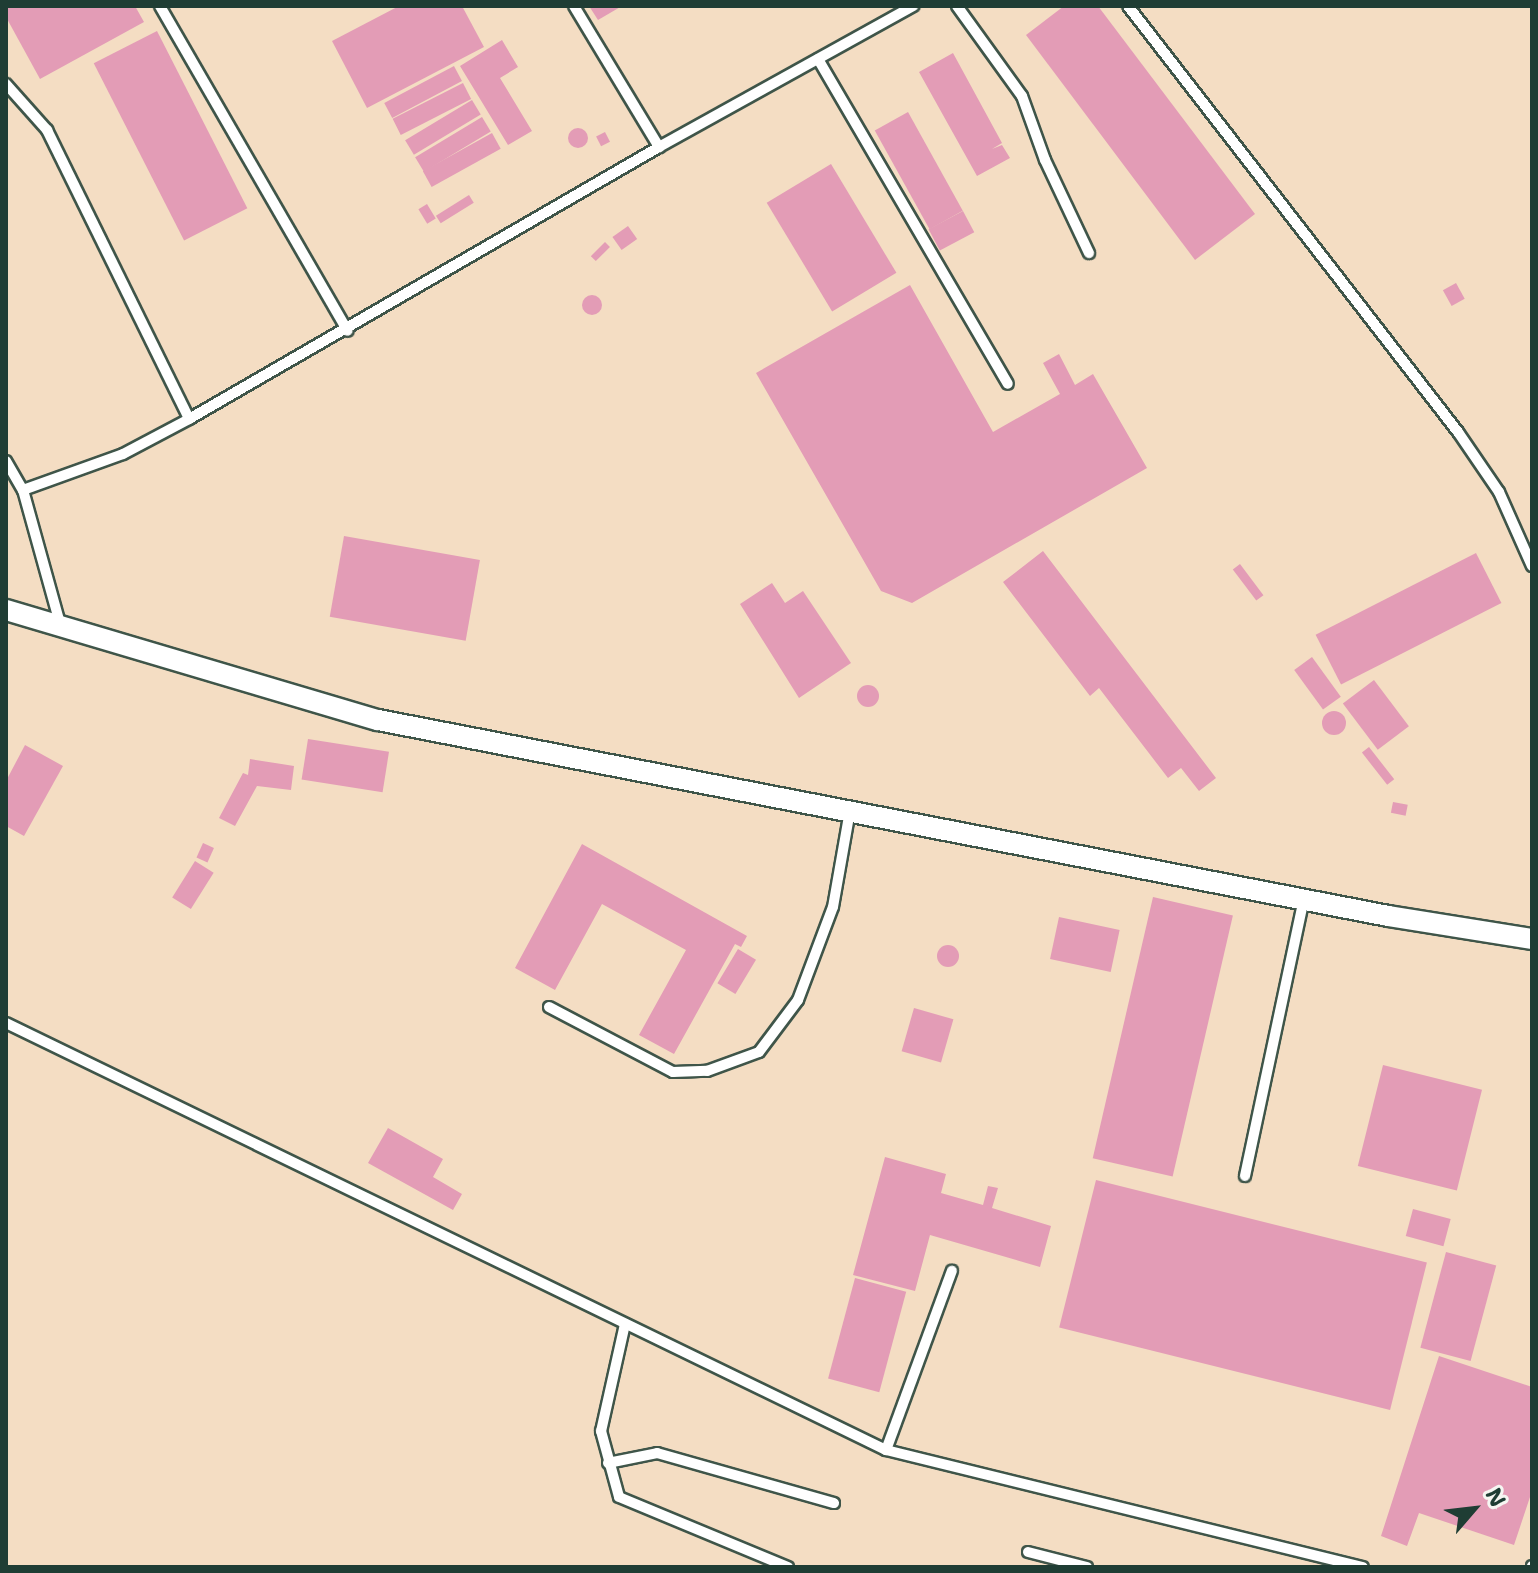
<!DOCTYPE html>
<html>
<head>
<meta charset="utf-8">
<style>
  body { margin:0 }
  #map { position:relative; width:1538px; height:1573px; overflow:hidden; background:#f4ddc3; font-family:"Shantell Sans",sans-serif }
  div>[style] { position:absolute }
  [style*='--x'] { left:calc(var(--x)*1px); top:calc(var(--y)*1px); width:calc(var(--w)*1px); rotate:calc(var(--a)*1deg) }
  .building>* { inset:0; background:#e39cb6; transform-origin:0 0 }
  .round { border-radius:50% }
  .roads { filter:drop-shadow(2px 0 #3f5549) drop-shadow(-2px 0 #3f5549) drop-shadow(0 2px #3f5549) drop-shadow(0 -2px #3f5549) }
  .service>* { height:10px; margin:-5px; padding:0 5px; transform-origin:5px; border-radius:5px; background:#fff }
  .minor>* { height:20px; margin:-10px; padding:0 10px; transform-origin:10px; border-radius:10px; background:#fff }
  span { translate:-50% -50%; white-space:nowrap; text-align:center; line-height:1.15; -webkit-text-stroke:6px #f6f6f2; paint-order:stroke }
  .frame { position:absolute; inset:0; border:8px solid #1f3d34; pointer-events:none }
  .north { position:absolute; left:1434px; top:1469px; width:80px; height:80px; -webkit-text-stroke:6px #f6f6f2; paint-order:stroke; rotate:62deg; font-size:22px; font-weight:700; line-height:32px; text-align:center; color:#1f3d34 }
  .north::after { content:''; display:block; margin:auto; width:28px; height:36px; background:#1f3d34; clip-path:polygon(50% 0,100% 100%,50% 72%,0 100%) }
</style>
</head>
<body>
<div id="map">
  <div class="building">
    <i style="clip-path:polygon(6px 6px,135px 6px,144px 22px,40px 79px,6px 17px)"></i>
    <i style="clip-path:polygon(399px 6px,462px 6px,484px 47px,367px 108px,332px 41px)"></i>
    <i style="clip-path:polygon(589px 6px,622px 6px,598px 20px)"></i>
    <i style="clip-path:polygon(1064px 6px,1098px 6px,1255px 214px,1195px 260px,1026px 35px)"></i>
    <i style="left:157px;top:31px;width:199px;height:71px;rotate:63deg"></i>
    <i style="clip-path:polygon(502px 40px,518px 67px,500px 78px,532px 131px,508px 145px,460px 66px)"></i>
    <i style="clip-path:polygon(953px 53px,1002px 143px,992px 149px,1002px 145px,1010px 158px,977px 176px,919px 72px)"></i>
    <i style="left:454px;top:66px;width:17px;height:79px;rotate:62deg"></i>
    <i style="left:463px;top:83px;width:18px;height:79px;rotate:63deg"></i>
    <i style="left:472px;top:100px;width:17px;height:78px;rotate:59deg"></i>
    <i style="left:908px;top:112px;width:113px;height:38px;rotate:61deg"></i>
    <i style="left:482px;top:117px;width:17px;height:78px;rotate:59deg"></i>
    <i class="round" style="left:568px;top:128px;width:20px;height:20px"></i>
    <i style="left:605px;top:132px;width:11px;height:10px;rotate:63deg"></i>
    <i style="left:492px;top:133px;width:18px;height:79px;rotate:61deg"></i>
    <i style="left:831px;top:164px;width:127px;height:75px;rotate:59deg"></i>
    <i style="left:469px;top:195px;width:9px;height:39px;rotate:58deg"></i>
    <i style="left:427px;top:204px;width:17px;height:10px;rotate:59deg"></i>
    <i style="left:963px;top:211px;width:24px;height:39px;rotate:62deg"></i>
    <i style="left:628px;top:226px;width:16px;height:19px;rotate:55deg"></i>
    <i style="left:605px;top:242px;width:7px;height:20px;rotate:45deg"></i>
    <i style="left:1456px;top:283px;width:18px;height:15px;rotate:61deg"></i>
    <i style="clip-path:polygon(910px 285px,993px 432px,1060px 394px,1043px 363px,1059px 354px,1075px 385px,1093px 374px,1147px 468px,912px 603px,881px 591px,756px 373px)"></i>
    <i class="round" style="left:582px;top:295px;width:20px;height:20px"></i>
    <i style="left:344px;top:536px;width:138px;height:82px;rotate:10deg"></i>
    <i style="clip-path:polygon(1043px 551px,1216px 778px,1199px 791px,1181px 768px,1168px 778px,1099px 688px,1090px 696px,1003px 582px)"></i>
    <i style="left:1476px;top:553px;width:56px;height:180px;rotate:63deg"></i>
    <i style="left:1240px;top:564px;width:39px;height:9px;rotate:53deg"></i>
    <i style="clip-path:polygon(772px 583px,785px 603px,803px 591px,851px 663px,799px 698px,740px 604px)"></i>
    <i style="left:1312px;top:657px;width:49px;height:22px;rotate:54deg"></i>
    <i style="left:1374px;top:680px;width:58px;height:39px;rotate:53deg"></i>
    <i class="round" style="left:857px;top:685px;width:22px;height:22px"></i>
    <i class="round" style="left:1322px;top:711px;width:24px;height:24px"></i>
    <i style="left:308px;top:739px;width:82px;height:41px;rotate:9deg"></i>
    <i style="clip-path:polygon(25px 745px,63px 766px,24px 836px,6px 826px,6px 781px)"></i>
    <i style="left:1369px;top:747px;width:41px;height:9px;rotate:52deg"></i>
    <i style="clip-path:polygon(250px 759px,294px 766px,291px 790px,257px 786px,235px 826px,219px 818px,243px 773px,248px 775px)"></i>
    <i style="left:1393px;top:802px;width:15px;height:11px;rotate:11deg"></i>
    <i style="left:203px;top:843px;width:12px;height:16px;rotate:24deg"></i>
    <i style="clip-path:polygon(582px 844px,747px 936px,741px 947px,735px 944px,674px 1054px,639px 1035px,686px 950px,602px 904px,555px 990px,515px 968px)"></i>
    <i style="left:195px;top:861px;width:22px;height:43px;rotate:32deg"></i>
    <i style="left:1153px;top:897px;width:82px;height:268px;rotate:13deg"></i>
    <i style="left:1059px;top:917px;width:62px;height:43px;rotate:12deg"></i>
    <i class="round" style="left:937px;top:945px;width:22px;height:22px"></i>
    <i style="left:738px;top:949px;width:21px;height:40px;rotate:31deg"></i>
    <i style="left:914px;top:1008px;width:41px;height:45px;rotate:16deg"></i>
    <i style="left:1383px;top:1065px;width:102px;height:104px;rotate:14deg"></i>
    <i style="clip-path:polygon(388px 1128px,443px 1159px,433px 1177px,462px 1194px,453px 1210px,368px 1163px)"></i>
    <i style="clip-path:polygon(885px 1157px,946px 1174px,941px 1193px,983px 1205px,988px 1186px,998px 1188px,992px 1208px,1051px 1226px,1040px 1267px,930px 1235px,915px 1291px,853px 1275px)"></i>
    <i style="left:1096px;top:1180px;width:341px;height:152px;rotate:14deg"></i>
    <i style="left:1413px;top:1209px;width:39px;height:28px;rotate:15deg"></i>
    <i style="left:1446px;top:1252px;width:52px;height:99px;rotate:15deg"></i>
    <i style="left:855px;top:1278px;width:53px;height:104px;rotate:15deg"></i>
    <i style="clip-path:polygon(1439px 1356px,1532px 1387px,1532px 1491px,1514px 1545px,1419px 1513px,1407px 1546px,1381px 1536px)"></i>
  </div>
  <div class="roads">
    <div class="service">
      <i style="--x:160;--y:6;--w:375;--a:60"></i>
      <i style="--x:574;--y:6;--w:165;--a:58.9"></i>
      <i style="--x:957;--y:6;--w:111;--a:54.2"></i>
      <i style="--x:1022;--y:96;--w:68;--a:70.2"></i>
      <i style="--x:1045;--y:160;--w:103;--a:64.7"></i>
      <i style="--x:1128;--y:6;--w:539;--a:52.24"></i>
      <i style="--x:1458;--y:432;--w:73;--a:55.7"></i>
      <i style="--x:1499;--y:492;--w:81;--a:66"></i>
      <i style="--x:818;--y:59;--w:376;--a:59.7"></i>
      <i style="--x:6;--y:84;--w:62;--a:48.3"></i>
      <i style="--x:47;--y:130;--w:322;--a:63.8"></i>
      <i style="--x:6;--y:461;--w:34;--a:60"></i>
      <i style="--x:23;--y:490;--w:138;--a:74.5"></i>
      <i style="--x:23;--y:490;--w:106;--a:-19.8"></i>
      <i style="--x:123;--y:454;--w:75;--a:-27.9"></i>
      <i style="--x:189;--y:419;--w:543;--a:-30.06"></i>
      <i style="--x:659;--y:147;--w:291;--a:-29"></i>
      <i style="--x:549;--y:1007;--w:140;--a:27.7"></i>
      <i style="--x:673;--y:1072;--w:34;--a:-2"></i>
      <i style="--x:707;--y:1071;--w:55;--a:-20.1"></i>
      <i style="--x:759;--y:1052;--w:65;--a:-53.1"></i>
      <i style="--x:798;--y:1000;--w:99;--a:-69.4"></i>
      <i style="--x:833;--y:907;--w:97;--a:-80"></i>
      <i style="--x:6;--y:1023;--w:978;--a:25.88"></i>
      <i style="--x:886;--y:1450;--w:491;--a:13.8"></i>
      <i style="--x:1245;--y:1176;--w:284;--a:-78"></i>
      <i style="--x:625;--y:1324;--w:110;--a:102.6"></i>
      <i style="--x:601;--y:1431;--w:68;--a:74.7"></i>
      <i style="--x:619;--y:1497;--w:183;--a:22.5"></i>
      <i style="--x:886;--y:1450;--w:191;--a:-69.8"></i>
      <i style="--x:608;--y:1463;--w:50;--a:-11.5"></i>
      <i style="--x:657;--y:1453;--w:184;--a:15.8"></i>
      <i style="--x:1028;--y:1552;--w:61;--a:14.3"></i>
      <i style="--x:1532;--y:1567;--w:1;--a:-90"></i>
    </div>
    <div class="minor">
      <i style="--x:6;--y:610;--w:388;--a:16.5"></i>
      <i style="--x:378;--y:720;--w:1029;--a:10.98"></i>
      <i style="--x:1388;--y:916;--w:146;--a:9.1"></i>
    </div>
  </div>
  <div class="frame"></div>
  <div class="north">N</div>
</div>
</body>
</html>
